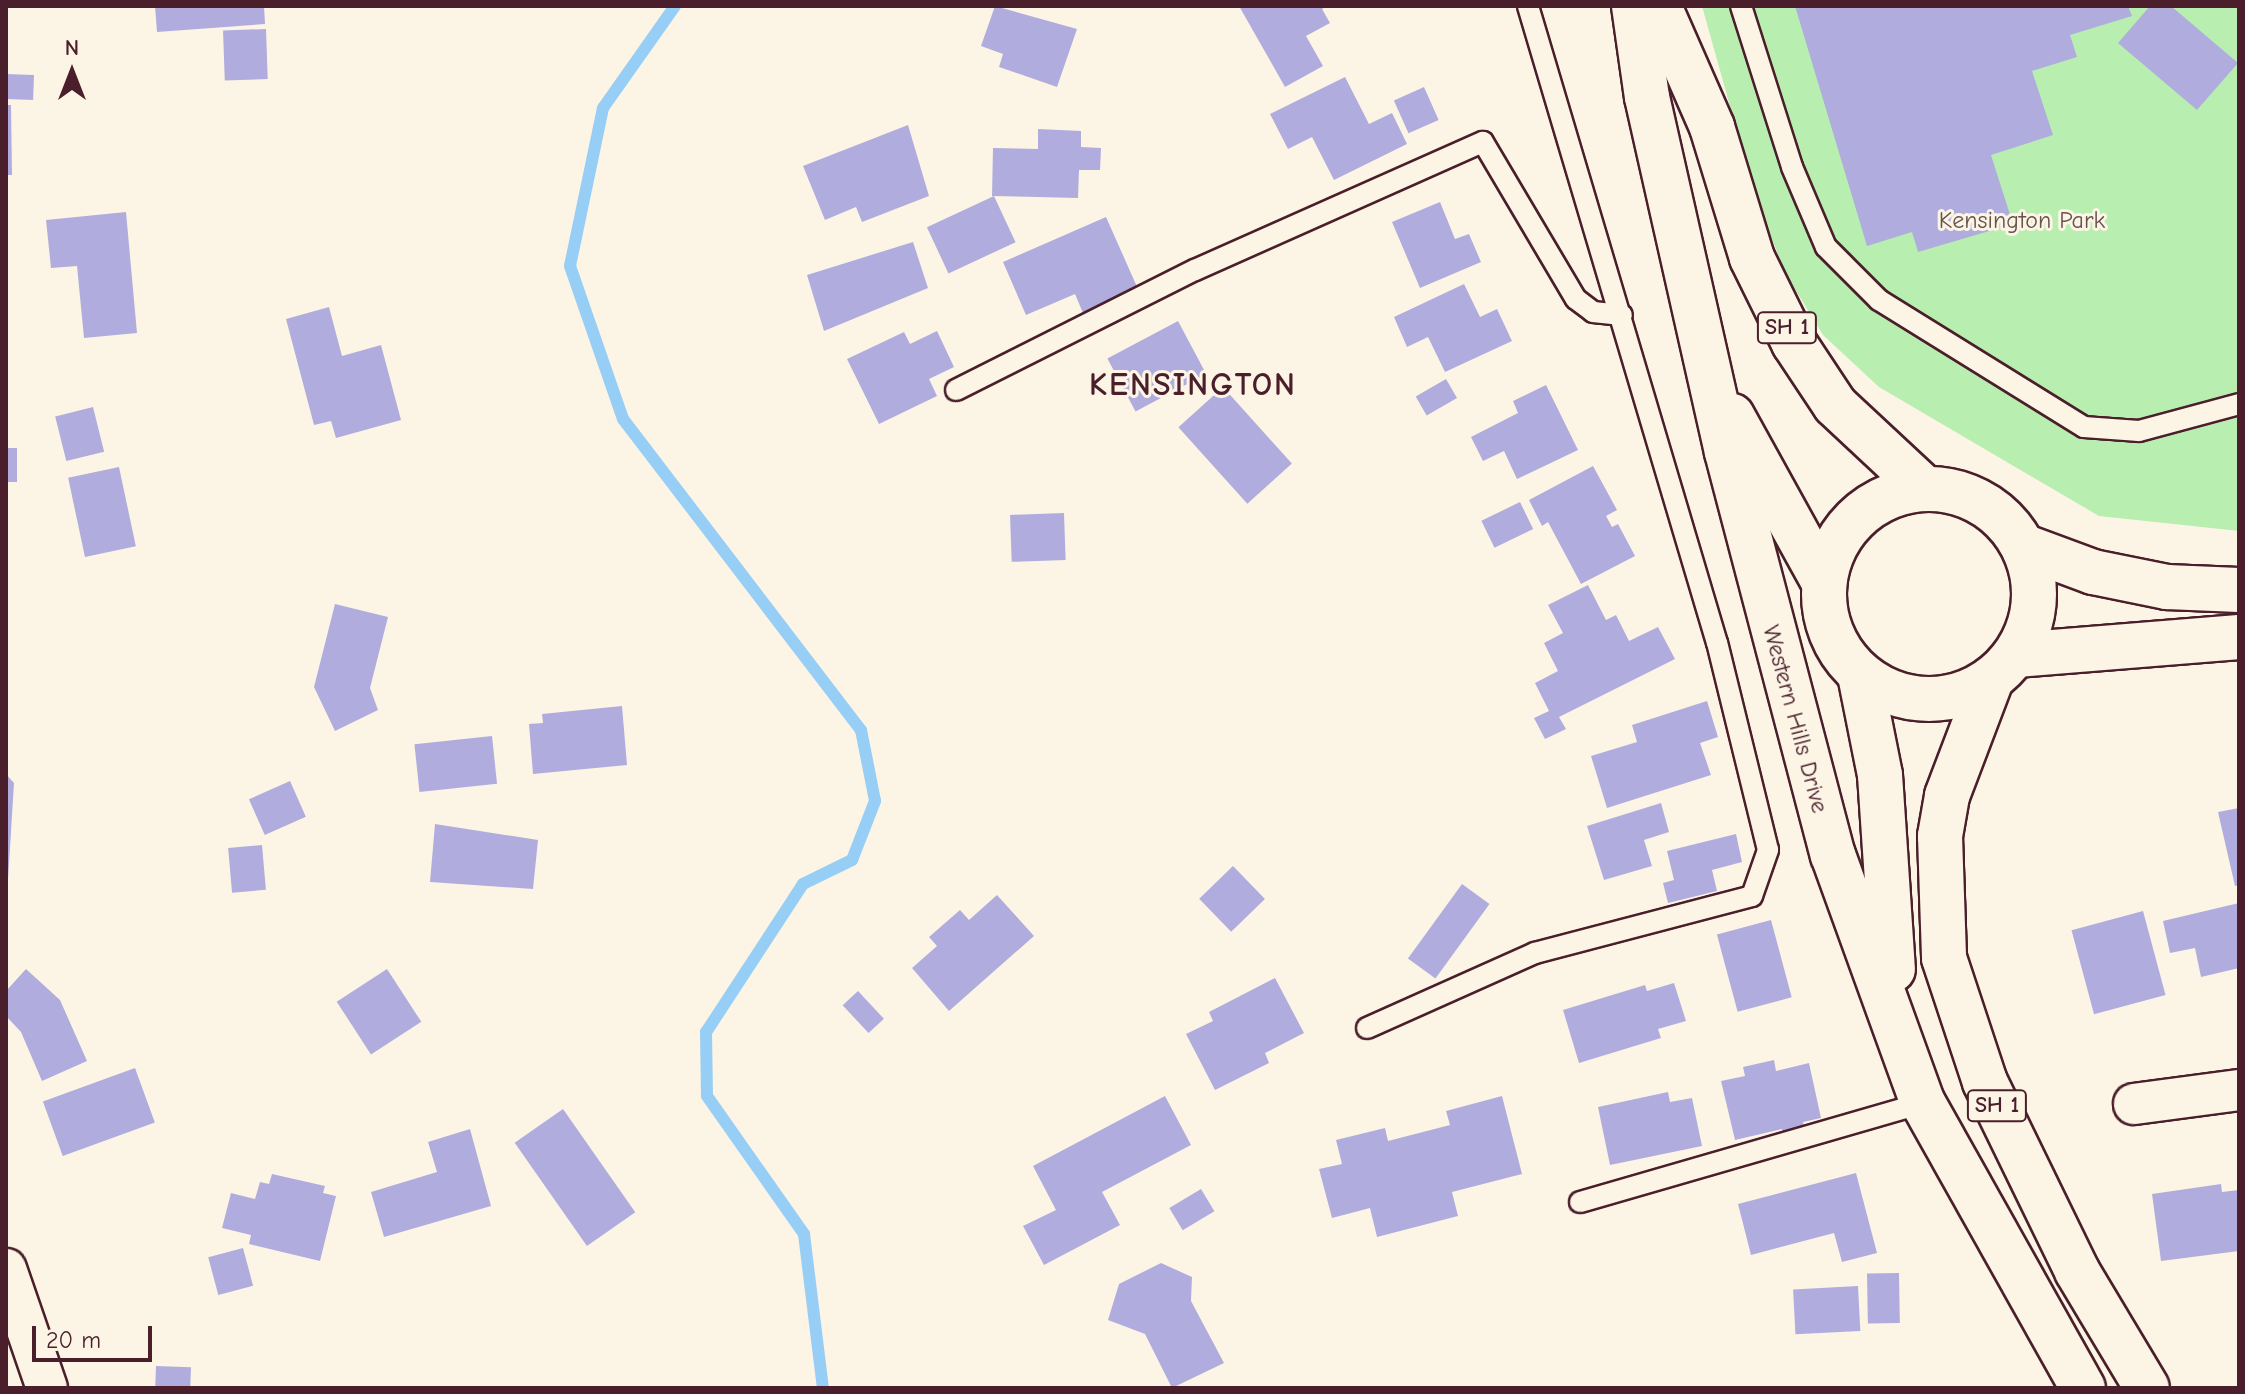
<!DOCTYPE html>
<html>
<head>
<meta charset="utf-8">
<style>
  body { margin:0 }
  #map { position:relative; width:2245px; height:1394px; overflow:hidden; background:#fcf5e5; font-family:"Comic Neue",sans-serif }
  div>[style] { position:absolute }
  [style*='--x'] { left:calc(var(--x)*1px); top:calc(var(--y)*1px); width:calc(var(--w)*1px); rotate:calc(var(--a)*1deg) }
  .green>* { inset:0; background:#b8eeb0 }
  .stream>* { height:12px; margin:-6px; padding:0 6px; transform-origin:6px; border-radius:6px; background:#97cef6 }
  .building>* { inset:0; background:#b0adde; transform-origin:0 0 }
  .roads { filter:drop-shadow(2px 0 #4a1f2b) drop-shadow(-2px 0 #4a1f2b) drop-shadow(0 2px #4a1f2b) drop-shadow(0 -2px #4a1f2b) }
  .lane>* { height:20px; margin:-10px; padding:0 10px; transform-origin:10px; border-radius:10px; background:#fcf5e5 }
  .street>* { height:40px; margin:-20px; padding:0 20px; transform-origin:20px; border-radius:20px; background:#fcf5e5 }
  .secondary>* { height:44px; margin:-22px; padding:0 22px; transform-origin:22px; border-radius:22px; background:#fcf5e5 }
  .highway>* { height:44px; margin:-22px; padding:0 22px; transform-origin:22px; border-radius:22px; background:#fcf5e5 }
  .highway>.ring { margin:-22px; padding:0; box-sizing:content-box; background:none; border:44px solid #fcf5e5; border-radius:50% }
  span { translate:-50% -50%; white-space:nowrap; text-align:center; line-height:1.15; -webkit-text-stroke:6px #fcf5e5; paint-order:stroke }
  .shield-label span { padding:2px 6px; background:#fcf5e5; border:2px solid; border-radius:6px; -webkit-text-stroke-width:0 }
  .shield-label { font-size:22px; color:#4a1f2b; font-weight:700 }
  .park-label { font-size:24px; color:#66534c }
  .street-label { font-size:24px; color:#4a1f2b }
  .district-label { font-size:32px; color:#4a1f2b; font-weight:700; letter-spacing:2px }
  .frame { position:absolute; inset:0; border:8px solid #4a1f2b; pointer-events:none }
  .north { position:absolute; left:32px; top:32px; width:80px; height:80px; -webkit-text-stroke:6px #fcf5e5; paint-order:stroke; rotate:0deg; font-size:22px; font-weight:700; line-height:32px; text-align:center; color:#4a1f2b }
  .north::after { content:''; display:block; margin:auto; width:28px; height:36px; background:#4a1f2b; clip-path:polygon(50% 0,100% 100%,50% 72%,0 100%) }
  .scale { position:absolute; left:32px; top:1326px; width:120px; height:36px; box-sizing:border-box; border:4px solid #4a1f2b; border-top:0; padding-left:10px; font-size:24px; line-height:28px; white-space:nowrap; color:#4a1f2b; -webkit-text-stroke:6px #fcf5e5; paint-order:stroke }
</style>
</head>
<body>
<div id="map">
  <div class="green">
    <i style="clip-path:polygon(1702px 6px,2239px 6px,2239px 531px,2099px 516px,1879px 387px,1823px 335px,1787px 276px,1757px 203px)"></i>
  </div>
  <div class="stream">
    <i style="--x:675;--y:6;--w:125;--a:125.2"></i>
    <i style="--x:603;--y:108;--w:161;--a:101.8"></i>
    <i style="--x:570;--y:266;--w:162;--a:70.9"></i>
    <i style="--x:623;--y:419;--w:392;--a:52.6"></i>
    <i style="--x:861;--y:730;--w:72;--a:78.8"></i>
    <i style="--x:875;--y:801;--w:63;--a:111.3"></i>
    <i style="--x:852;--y:860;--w:55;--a:153.9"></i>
    <i style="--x:803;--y:884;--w:177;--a:123.2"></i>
    <i style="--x:706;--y:1032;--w:64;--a:89.1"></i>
    <i style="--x:707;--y:1096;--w:169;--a:54.9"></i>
    <i style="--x:804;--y:1234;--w:155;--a:83"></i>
  </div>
  <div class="building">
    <i style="clip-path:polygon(155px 6px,264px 6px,265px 24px,157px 32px)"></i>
    <i style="clip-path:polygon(995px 6px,1077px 29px,1057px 87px,999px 67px,1003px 54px,981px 46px)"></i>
    <i style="clip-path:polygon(1239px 6px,1328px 6px,1322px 9px,1330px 23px,1306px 36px,1323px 66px,1285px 87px)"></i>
    <i style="clip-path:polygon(1795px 6px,2128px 6px,2132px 16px,2070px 35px,2077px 57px,2032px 71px,2053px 135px,1991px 155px,2013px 224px,1918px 252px,1912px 232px,1867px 246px)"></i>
    <i style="clip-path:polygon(2150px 6px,2171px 6px,2238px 63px,2197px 110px,2118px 43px)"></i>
    <i style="left:266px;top:29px;width:50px;height:43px;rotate:88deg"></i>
    <i style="left:6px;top:74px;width:28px;height:25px;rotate:2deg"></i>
    <i style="clip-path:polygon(1345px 77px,1369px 124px,1392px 113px,1407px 144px,1334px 180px,1312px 137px,1288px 149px,1270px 114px)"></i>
    <i style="left:1424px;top:87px;width:36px;height:33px;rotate:66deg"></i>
    <i style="clip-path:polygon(6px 105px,11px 105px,12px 175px,6px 175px)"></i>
    <i style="clip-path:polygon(908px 125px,929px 196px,862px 222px,856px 207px,825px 220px,803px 166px)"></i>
    <i style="clip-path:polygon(1038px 129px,1081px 131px,1081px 147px,1101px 148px,1100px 170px,1079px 170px,1078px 198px,992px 196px,993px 148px,1038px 149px)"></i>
    <i style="left:994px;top:196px;width:51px;height:74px;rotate:65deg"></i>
    <i style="clip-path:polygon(1440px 202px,1455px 239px,1469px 234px,1481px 262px,1420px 288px,1392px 222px)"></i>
    <i style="clip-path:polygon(126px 212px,137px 333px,84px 338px,77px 266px,51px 268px,46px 220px)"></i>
    <i style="clip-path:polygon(1106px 217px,1138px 289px,1083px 313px,1075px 294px,1026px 315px,1003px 262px)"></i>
    <i style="clip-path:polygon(913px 242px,928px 288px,824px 331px,807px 275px)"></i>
    <i style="clip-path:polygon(1464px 284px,1480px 317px,1497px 309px,1512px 341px,1445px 372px,1428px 337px,1407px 347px,1394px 317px)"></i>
    <i style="clip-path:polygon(329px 307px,342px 356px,381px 345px,401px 420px,336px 438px,331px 421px,314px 425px,286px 319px)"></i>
    <i style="left:1178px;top:321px;width:60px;height:80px;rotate:62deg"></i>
    <i style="clip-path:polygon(937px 331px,954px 367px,929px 379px,937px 396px,879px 424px,847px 359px,904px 332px,910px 344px)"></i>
    <i style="left:1446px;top:379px;width:22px;height:35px;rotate:60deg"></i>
    <i style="clip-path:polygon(1546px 385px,1578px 450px,1517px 479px,1504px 451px,1483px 461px,1471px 437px,1518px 413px,1513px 401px)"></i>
    <i style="left:1223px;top:387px;width:103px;height:60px;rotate:48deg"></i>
    <i style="left:93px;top:407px;width:46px;height:39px;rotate:76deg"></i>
    <i style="left:6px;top:448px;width:11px;height:34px"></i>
    <i style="clip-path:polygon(1593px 466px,1617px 510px,1606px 516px,1612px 527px,1618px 524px,1635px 556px,1581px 584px,1548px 522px,1542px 526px,1529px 500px)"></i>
    <i style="left:119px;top:467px;width:81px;height:52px;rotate:78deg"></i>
    <i style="left:1520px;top:502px;width:30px;height:43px;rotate:64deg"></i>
    <i style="left:1064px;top:513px;width:47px;height:54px;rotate:88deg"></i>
    <i style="clip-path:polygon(1588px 585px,1606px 620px,1616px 615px,1629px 641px,1658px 627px,1675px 659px,1559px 717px,1566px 729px,1545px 739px,1534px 718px,1549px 711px,1535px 683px,1558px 671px,1544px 643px,1563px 633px,1548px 605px)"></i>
    <i style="clip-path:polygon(335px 604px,388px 617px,370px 688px,378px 710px,335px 731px,314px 687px)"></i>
    <i style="clip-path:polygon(1707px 701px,1718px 737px,1700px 743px,1711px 775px,1607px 808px,1591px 756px,1637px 742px,1632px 725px)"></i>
    <i style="clip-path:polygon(622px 706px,627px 765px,533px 774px,529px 724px,543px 723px,542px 714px)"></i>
    <i style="left:492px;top:736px;width:48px;height:78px;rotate:84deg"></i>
    <i style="clip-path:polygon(6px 774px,14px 783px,8px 880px,6px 880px)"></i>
    <i style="left:290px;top:781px;width:39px;height:45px;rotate:66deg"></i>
    <i style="clip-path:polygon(1661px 803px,1669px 832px,1644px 840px,1652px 866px,1604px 880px,1587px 826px)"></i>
    <i style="clip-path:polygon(2239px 808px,2239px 885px,2235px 886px,2218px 812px)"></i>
    <i style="clip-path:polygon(435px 824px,538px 840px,533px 889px,430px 882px)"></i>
    <i style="clip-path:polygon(1736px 834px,1742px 862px,1712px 870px,1717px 891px,1668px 903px,1663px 883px,1674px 880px,1667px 851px)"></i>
    <i style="left:262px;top:845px;width:45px;height:34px;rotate:85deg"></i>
    <i style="left:1233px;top:866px;width:46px;height:47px;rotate:46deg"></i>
    <i style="left:1462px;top:884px;width:34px;height:92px;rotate:36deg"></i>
    <i style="clip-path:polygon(997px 895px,1034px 936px,949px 1011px,912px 968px,937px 946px,929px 937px,960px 910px,969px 920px)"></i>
    <i style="clip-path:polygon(2239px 903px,2239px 968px,2201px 977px,2195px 948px,2170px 953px,2163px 921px)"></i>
    <i style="left:2143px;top:911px;width:87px;height:74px;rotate:75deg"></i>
    <i style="left:1771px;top:920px;width:80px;height:56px;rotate:75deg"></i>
    <i style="clip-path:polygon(26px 969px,60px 1000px,87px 1061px,42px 1081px,21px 1032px,6px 1016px,6px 991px)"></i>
    <i style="left:387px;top:969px;width:63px;height:60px;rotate:57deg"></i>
    <i style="clip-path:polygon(1275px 978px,1304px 1033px,1265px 1053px,1269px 1063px,1215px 1090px,1186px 1034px,1213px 1021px,1209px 1012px)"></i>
    <i style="clip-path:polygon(1674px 983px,1686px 1021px,1658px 1029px,1661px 1038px,1579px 1063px,1563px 1010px,1645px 985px,1647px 991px)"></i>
    <i style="left:858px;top:991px;width:38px;height:21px;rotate:47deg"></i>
    <i style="clip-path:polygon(1774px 1060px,1776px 1071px,1809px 1063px,1821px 1118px,1803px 1122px,1805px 1132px,1784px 1138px,1782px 1129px,1735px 1140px,1721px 1081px,1745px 1076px,1743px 1067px)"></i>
    <i style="left:135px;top:1068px;width:58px;height:98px;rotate:70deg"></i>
    <i style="clip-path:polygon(1668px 1092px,1670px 1102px,1692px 1098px,1702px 1146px,1610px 1165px,1598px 1107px)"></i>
    <i style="clip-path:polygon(1165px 1096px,1191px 1145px,1102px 1192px,1120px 1225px,1044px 1265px,1023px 1226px,1056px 1210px,1033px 1166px)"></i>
    <i style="clip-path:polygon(1502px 1096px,1522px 1174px,1452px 1192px,1458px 1216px,1377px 1237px,1370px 1208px,1332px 1218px,1319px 1169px,1342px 1164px,1336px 1140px,1385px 1128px,1388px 1141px,1450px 1125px,1446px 1111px)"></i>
    <i style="left:563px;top:1109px;width:126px;height:59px;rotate:55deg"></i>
    <i style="clip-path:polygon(470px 1129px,491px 1206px,384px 1237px,371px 1192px,437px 1172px,428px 1142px)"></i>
    <i style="clip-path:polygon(1856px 1173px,1877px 1253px,1842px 1262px,1834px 1233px,1751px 1255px,1738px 1204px)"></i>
    <i style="clip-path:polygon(272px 1174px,325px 1186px,323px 1193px,336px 1196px,320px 1261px,249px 1244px,251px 1235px,222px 1228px,231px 1193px,255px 1199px,260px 1182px,269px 1184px)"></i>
    <i style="clip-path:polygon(2221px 1184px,2222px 1192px,2239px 1190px,2239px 1251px,2161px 1261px,2152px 1194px)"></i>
    <i style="left:1201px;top:1189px;width:26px;height:37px;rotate:59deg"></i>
    <i style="left:243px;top:1248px;width:39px;height:36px;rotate:75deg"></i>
    <i style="clip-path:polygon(1161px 1263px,1192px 1277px,1191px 1301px,1224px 1363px,1172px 1388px,1145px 1334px,1108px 1320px,1119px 1284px)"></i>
    <i style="left:1899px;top:1273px;width:50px;height:32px;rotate:89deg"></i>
    <i style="left:1858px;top:1286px;width:45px;height:65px;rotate:87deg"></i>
    <i style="left:156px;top:1366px;width:35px;height:22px;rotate:2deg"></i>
  </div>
  <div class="roads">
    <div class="lane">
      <i style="--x:1741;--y:6;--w:169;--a:72.4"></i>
      <i style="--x:1792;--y:167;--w:87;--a:67"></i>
      <i style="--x:1826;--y:247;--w:75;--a:45"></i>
      <i style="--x:1879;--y:300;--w:241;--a:31.8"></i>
      <i style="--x:2084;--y:427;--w:55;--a:4.2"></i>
      <i style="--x:2139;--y:431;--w:104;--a:-15.1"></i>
      <i style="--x:956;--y:390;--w:267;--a:-26.7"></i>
      <i style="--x:1195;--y:270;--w:315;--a:-24"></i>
      <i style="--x:1483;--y:142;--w:182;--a:59.4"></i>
      <i style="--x:1576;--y:299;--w:21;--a:37"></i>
      <i style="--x:1593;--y:312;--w:29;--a:6"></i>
      <i style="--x:1367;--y:1028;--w:184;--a:-24.1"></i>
      <i style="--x:1535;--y:953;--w:224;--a:-14.7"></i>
      <i style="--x:1752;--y:896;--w:49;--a:-70.8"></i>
      <i style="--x:1768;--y:850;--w:213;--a:-103.8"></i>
      <i style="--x:1717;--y:643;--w:664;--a:-106.53"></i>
      <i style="--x:1580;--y:1202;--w:357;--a:-16.1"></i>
    </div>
    <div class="street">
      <i style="--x:2134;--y:1104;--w:106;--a:-7.6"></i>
      <i style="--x:6;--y:1269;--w:126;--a:71"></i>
    </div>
    <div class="secondary">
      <i style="--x:2023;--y:546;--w:75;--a:20.4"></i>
      <i style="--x:2093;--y:572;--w:76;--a:11.5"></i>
      <i style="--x:2167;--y:587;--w:72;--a:2.4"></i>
      <i style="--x:2016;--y:655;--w:224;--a:-4.6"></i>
    </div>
    <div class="highway">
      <i style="--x:1634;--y:6;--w:92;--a:81.9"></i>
      <i style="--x:1647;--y:97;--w:364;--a:77.3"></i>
      <i style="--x:1727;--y:452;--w:417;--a:75.3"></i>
      <i style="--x:1833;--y:855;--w:264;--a:70.1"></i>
      <i style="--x:1923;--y:1103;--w:327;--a:60.7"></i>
      <i style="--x:1659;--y:6;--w:132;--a:66.3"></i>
      <i style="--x:1712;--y:127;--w:137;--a:73"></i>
      <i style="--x:1752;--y:258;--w:95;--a:63.7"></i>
      <i style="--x:1794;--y:343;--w:74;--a:56.5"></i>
      <i style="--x:1835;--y:405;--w:123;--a:43"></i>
      <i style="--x:1732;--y:416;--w:191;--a:61.1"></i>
      <i class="ring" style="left:1824px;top:489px;width:166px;height:166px"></i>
      <i style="--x:1860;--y:675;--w:102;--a:78.7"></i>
      <i style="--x:1880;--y:775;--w:195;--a:86.2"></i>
      <i style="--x:1991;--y:680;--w:124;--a:110.8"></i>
      <i style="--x:1947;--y:796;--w:41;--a:99.9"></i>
      <i style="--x:1940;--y:836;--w:122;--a:88.1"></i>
      <i style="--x:1944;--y:958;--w:131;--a:71.7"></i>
      <i style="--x:1985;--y:1082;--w:210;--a:64"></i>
      <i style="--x:2077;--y:1271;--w:136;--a:59.1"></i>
    </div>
  </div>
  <div class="shield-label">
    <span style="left:1787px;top:328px">SH 1</span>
    <span style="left:1997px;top:1106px">SH 1</span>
  </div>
  <div class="park-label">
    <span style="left:2022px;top:221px">Kensington Park</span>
  </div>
  <div class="street-label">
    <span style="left:1795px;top:719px;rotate:75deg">Western Hills Drive</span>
  </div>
  <div class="district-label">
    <span style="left:1193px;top:385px">KENSINGTON</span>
  </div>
  <div class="frame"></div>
  <div class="north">N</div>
  <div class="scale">20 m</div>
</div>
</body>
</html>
